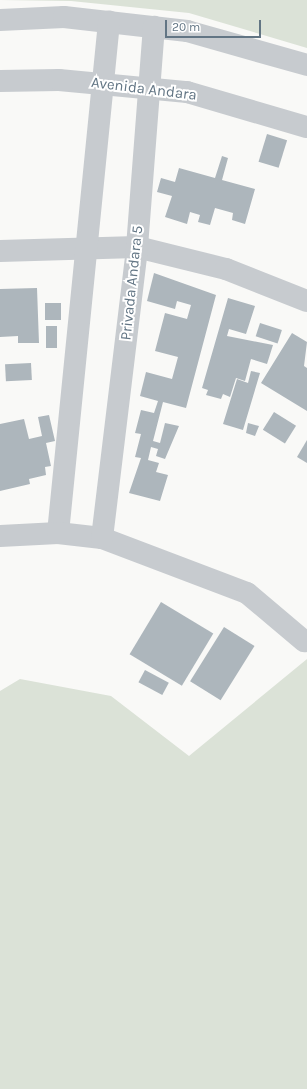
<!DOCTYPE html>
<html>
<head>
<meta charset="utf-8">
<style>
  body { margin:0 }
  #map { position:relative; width:307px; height:1089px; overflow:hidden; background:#f9f9f7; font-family:Karla,sans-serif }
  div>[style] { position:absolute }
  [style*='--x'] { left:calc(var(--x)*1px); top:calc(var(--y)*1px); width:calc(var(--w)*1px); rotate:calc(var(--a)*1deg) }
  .green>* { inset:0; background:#dbe2d7 }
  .building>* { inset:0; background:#adb6bc; transform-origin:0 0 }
  .street>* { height:22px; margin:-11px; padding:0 11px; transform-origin:11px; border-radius:11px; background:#c7cbcf }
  span { translate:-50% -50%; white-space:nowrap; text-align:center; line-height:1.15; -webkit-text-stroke:4px #fff; paint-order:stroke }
  .street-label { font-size:15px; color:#627584 }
  .scale { position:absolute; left:165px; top:20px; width:96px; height:18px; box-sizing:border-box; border:2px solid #627584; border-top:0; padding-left:5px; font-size:12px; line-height:14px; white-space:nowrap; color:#627584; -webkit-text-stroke:3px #fff; paint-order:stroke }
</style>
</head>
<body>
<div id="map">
  <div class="green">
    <i style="clip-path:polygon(0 0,307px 0,307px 48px,189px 13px,71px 1px)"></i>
    <i style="clip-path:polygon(307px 659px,307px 1089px,0 1089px,0 691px,20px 679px,111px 696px,189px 756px)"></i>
  </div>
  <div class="building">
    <i style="left:267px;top:134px;width:21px;height:29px;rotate:17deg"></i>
    <i style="clip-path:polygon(222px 156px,228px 158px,222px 180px,255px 189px,245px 224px,232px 220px,233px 213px,215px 208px,210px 225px,198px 222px,200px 215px,190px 212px,187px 224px,165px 217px,172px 196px,157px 192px,161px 178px,175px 182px,179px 168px,215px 178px)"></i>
    <i style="clip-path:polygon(154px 273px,216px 295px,186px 408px,163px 402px,153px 441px,160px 443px,165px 423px,179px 426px,165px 459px,156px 456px,158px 449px,151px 447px,148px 460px,159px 463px,156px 472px,168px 475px,160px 501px,129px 493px,141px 458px,135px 457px,141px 434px,135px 433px,141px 410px,154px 413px,158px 401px,140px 396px,146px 372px,172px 379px,178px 357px,155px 351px,165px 313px,187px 319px,191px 305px,177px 301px,175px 309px,147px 301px)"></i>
    <i style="clip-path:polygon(37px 288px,39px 343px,18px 343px,18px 336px,0 337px,0 289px)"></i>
    <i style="clip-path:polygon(228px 298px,255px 306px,246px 334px,229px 329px,227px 336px,273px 345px,267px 364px,251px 359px,245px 381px,236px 378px,230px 397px,223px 394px,221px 399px,206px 395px,208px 390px,202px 388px)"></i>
    <i style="left:45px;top:303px;width:16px;height:17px"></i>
    <i style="left:260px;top:323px;width:23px;height:14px;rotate:18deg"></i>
    <i style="left:46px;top:326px;width:11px;height:22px"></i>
    <i style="clip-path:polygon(292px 333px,307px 342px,304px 366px,307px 368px,307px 411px,261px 383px)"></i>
    <i style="left:31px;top:363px;width:17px;height:26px;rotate:87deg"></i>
    <i style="clip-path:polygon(251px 371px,260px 373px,243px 430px,223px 424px,237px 379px,248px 383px)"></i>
    <i style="left:274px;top:412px;width:26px;height:21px;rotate:32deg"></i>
    <i style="clip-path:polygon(49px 415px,55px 441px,46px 443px,51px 466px,45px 467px,46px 475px,29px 479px,30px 484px,0 491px,0 424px,24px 419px,29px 439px,42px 436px,38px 417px)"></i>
    <i style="clip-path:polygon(248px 423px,259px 426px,255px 436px,246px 433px)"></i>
    <i style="clip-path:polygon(307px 440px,307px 463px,297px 457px)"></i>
    <i style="left:161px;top:602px;width:61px;height:61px;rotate:31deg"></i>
    <i style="left:224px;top:627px;width:36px;height:64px;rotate:32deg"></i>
    <i style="left:145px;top:670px;width:27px;height:14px;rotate:28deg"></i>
  </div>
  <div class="street">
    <i style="--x:0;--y:20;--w:64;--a:-2.7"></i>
    <i style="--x:64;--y:17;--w:124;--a:6.5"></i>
    <i style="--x:187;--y:31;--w:125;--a:15.8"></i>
    <i style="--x:0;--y:81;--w:59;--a:-1"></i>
    <i style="--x:59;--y:80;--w:129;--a:5.4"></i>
    <i style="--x:187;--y:92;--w:125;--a:16.3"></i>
    <i style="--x:0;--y:251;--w:137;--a:-1.7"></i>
    <i style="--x:137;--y:247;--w:92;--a:13.9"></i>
    <i style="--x:226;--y:269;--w:87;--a:21.6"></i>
    <i style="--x:58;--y:533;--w:514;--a:-84.3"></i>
    <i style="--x:0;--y:536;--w:58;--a:-3"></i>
    <i style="--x:58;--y:533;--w:44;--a:6.5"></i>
    <i style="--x:102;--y:538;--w:155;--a:20.8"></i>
    <i style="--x:247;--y:593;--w:75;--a:40.1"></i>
    <i style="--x:102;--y:538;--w:293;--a:-83.1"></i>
    <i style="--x:137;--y:247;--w:221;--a:-85.6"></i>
  </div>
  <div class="street-label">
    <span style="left:144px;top:89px;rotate:7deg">Avenida Andara</span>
    <span style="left:132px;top:283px;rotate:-84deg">Privada Andara 5</span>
  </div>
  <div class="scale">20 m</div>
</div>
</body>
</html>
